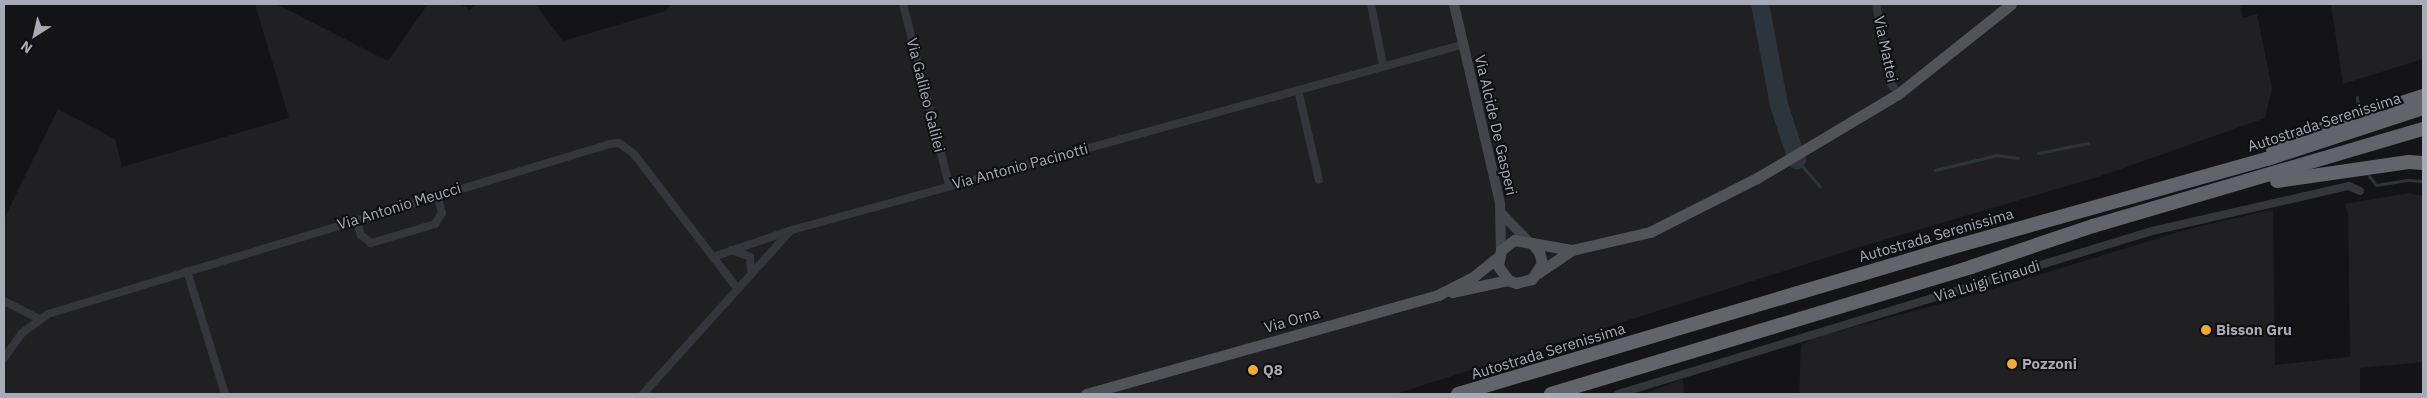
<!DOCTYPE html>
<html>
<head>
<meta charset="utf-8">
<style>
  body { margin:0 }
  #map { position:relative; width:2427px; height:398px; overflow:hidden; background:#141416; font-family:"IBM Plex Sans",sans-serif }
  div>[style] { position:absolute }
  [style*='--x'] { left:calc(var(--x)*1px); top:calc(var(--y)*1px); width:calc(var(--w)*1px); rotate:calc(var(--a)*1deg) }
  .built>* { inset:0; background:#202023 }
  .stream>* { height:3px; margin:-1.5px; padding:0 1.5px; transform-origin:1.5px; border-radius:1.5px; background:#2c353b }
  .river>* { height:18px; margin:-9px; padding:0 9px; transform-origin:9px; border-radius:9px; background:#2c353b }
  .street>* { height:8px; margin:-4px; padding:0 4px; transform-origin:4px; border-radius:4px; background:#35363b }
  .secondary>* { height:10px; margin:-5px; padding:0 5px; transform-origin:5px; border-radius:5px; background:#43454a }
  .primary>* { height:11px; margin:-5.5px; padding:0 5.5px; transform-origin:5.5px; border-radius:5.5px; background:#515359 }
  .highway>* { height:14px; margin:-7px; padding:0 7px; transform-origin:7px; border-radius:7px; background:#61646b }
  .dots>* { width:14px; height:14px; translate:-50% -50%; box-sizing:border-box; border:2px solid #0f0f11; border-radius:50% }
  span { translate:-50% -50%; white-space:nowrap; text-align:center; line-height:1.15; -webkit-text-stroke:4px #0f0f11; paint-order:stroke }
  .street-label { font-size:15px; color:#a6abb6 }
  .poi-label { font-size:15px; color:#a6abb6; font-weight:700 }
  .left { translate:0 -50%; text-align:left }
  .frame { position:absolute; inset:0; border:5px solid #a6abb6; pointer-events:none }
  .north { position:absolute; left:10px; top:10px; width:50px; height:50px; -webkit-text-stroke:4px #0f0f11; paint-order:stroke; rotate:215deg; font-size:14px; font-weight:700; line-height:20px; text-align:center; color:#a6abb6 }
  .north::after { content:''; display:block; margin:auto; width:18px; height:22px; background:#a6abb6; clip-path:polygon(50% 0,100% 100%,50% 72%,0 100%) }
</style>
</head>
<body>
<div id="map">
  <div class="built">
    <i style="clip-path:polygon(255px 4px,276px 4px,388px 61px,428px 4px,460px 4px,470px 10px,475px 4px,535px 4px,563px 41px,665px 11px,671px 4px,2240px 4px,2243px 18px,2257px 14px,2272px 88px,2265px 118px,2101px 176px,1863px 246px,1395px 394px,4px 394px,4px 219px,58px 109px,115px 139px,122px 167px,289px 118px)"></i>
    <i style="clip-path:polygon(2331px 4px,2423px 4px,2423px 59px,2343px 84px)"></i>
    <i style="clip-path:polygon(2409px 193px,2423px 196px,2423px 362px,2360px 368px,2360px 394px,1799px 394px,1801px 345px,1816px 337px,1970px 296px,2185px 230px,2273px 209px,2275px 365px,2350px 357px,2348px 213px,2345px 204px)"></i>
    <i style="clip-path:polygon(1683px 379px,1684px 394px,1644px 394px)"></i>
  </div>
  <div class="stream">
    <i style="--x:2357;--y:97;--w:12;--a:85"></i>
    <i style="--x:2038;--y:153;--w:51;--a:-11.3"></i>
    <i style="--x:1797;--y:160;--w:35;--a:49"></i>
    <i style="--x:1935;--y:170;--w:64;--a:-13.6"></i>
    <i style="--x:1997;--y:155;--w:21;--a:8"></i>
    <i style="--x:2369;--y:176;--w:11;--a:52"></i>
    <i style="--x:2376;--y:185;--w:33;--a:-9"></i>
    <i style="--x:2409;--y:180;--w:14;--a:4"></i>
  </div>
  <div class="river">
    <i style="--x:1760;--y:4;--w:103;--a:79.3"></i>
    <i style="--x:1779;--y:105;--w:58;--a:71.9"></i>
  </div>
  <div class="street">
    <i style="--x:903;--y:4;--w:187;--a:75.7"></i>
    <i style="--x:1371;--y:4;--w:62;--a:78.9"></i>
    <i style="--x:1876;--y:4;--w:79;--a:79.8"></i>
    <i style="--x:1890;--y:82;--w:14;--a:56"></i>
    <i style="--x:1298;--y:90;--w:92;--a:76.9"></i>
    <i style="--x:356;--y:219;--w:17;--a:73"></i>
    <i style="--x:361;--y:235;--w:13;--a:39"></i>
    <i style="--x:371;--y:243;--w:67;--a:-16.5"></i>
    <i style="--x:435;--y:224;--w:13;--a:-58"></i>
    <i style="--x:442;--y:213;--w:20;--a:-105"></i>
    <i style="--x:731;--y:250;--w:20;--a:20"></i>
    <i style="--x:750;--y:257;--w:14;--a:86"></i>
    <i style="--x:713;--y:257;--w:83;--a:-18.9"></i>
    <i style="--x:792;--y:230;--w:695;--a:-15.44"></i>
    <i style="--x:187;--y:271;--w:129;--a:72.8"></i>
    <i style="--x:4;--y:301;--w:39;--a:27"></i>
    <i style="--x:4;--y:358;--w:31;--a:-54"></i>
    <i style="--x:22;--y:333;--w:32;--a:-36"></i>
    <i style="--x:48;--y:314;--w:587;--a:-16.83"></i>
    <i style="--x:610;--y:144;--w:9;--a:-6"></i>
    <i style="--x:619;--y:143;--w:19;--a:36"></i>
    <i style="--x:634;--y:154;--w:169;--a:52.5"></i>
    <i style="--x:643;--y:394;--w:221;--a:-47.9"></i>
    <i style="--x:1618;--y:394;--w:558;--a:-16.97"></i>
    <i style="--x:2152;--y:231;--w:202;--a:-12.9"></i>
    <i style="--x:2349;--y:186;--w:12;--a:24"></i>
  </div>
  <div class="secondary">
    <i style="--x:1454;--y:4;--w:205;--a:77"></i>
    <i style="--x:1500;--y:204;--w:46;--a:88.8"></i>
    <i style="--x:1501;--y:213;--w:40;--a:46"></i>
  </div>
  <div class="primary">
    <i style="--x:1532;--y:243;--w:41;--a:9.9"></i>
    <i style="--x:1538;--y:273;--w:41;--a:-34.1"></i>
    <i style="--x:1572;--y:250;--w:80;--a:-13"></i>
    <i style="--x:1650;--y:232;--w:120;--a:-26.8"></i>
    <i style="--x:1757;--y:178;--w:164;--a:-30.8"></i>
    <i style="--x:1898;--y:94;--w:144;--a:-38.5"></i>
    <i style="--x:1452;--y:292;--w:57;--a:-12.1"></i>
    <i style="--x:1508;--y:280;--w:9;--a:21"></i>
    <i style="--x:1516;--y:283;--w:16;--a:-14"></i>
    <i style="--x:1532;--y:279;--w:19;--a:-58"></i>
    <i style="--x:1542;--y:263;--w:11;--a:-105"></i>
    <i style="--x:1539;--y:252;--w:11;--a:-128"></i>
    <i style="--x:1532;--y:243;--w:18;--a:-171"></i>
    <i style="--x:1514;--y:240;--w:16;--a:142"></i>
    <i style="--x:1501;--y:250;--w:16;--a:101"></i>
    <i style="--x:1498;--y:266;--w:17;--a:54"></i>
    <i style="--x:1086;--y:394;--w:366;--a:-15.7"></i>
    <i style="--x:1438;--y:295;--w:38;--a:-27"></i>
    <i style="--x:1472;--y:278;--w:33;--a:-39"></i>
  </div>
  <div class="highway">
    <i style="--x:2273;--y:149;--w:25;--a:-27"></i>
    <i style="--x:2295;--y:138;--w:135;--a:-18.2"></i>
    <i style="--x:2277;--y:181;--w:133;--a:-8.2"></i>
    <i style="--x:2409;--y:162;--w:14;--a:4"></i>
    <i style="--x:1458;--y:394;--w:509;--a:-16.55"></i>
    <i style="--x:1946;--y:249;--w:333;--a:-15.7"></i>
    <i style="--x:2267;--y:159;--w:164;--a:-18.1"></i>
    <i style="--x:1551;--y:394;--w:439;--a:-16.8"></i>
    <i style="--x:1971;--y:267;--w:129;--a:-18.6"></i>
    <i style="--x:2093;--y:226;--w:344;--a:-16.4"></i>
  </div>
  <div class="dots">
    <i style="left:2206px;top:330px;background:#f0ac32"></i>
    <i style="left:2012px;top:364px;background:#f0ac32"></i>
    <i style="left:1253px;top:370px;background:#f0ac32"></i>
  </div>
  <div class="street-label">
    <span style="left:1886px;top:49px;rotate:78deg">Via Mattei</span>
    <span style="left:926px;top:95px;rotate:76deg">Via Galileo Galilei</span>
    <span style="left:2324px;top:122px;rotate:-18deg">Autostrada Serenissima</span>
    <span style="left:1496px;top:125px;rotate:77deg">Via Alcide De Gasperi</span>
    <span style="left:1020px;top:166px;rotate:-15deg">Via Antonio Pacinotti</span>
    <span style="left:399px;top:206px;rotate:-17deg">Via Antonio Meucci</span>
    <span style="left:1936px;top:235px;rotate:-16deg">Autostrada Serenissima</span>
    <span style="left:1987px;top:281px;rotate:-17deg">Via Luigi Einaudi</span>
    <span style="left:1292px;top:320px;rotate:-16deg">Via Orna</span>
    <span style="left:1548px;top:351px;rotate:-17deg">Autostrada Serenissima</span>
  </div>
  <div class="poi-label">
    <span class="left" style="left:2216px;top:330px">Bisson Gru</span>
    <span class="left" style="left:2022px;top:364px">Pozzoni</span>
    <span class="left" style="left:1263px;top:370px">Q8</span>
  </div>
  <div class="frame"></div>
  <div class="north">N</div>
</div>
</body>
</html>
